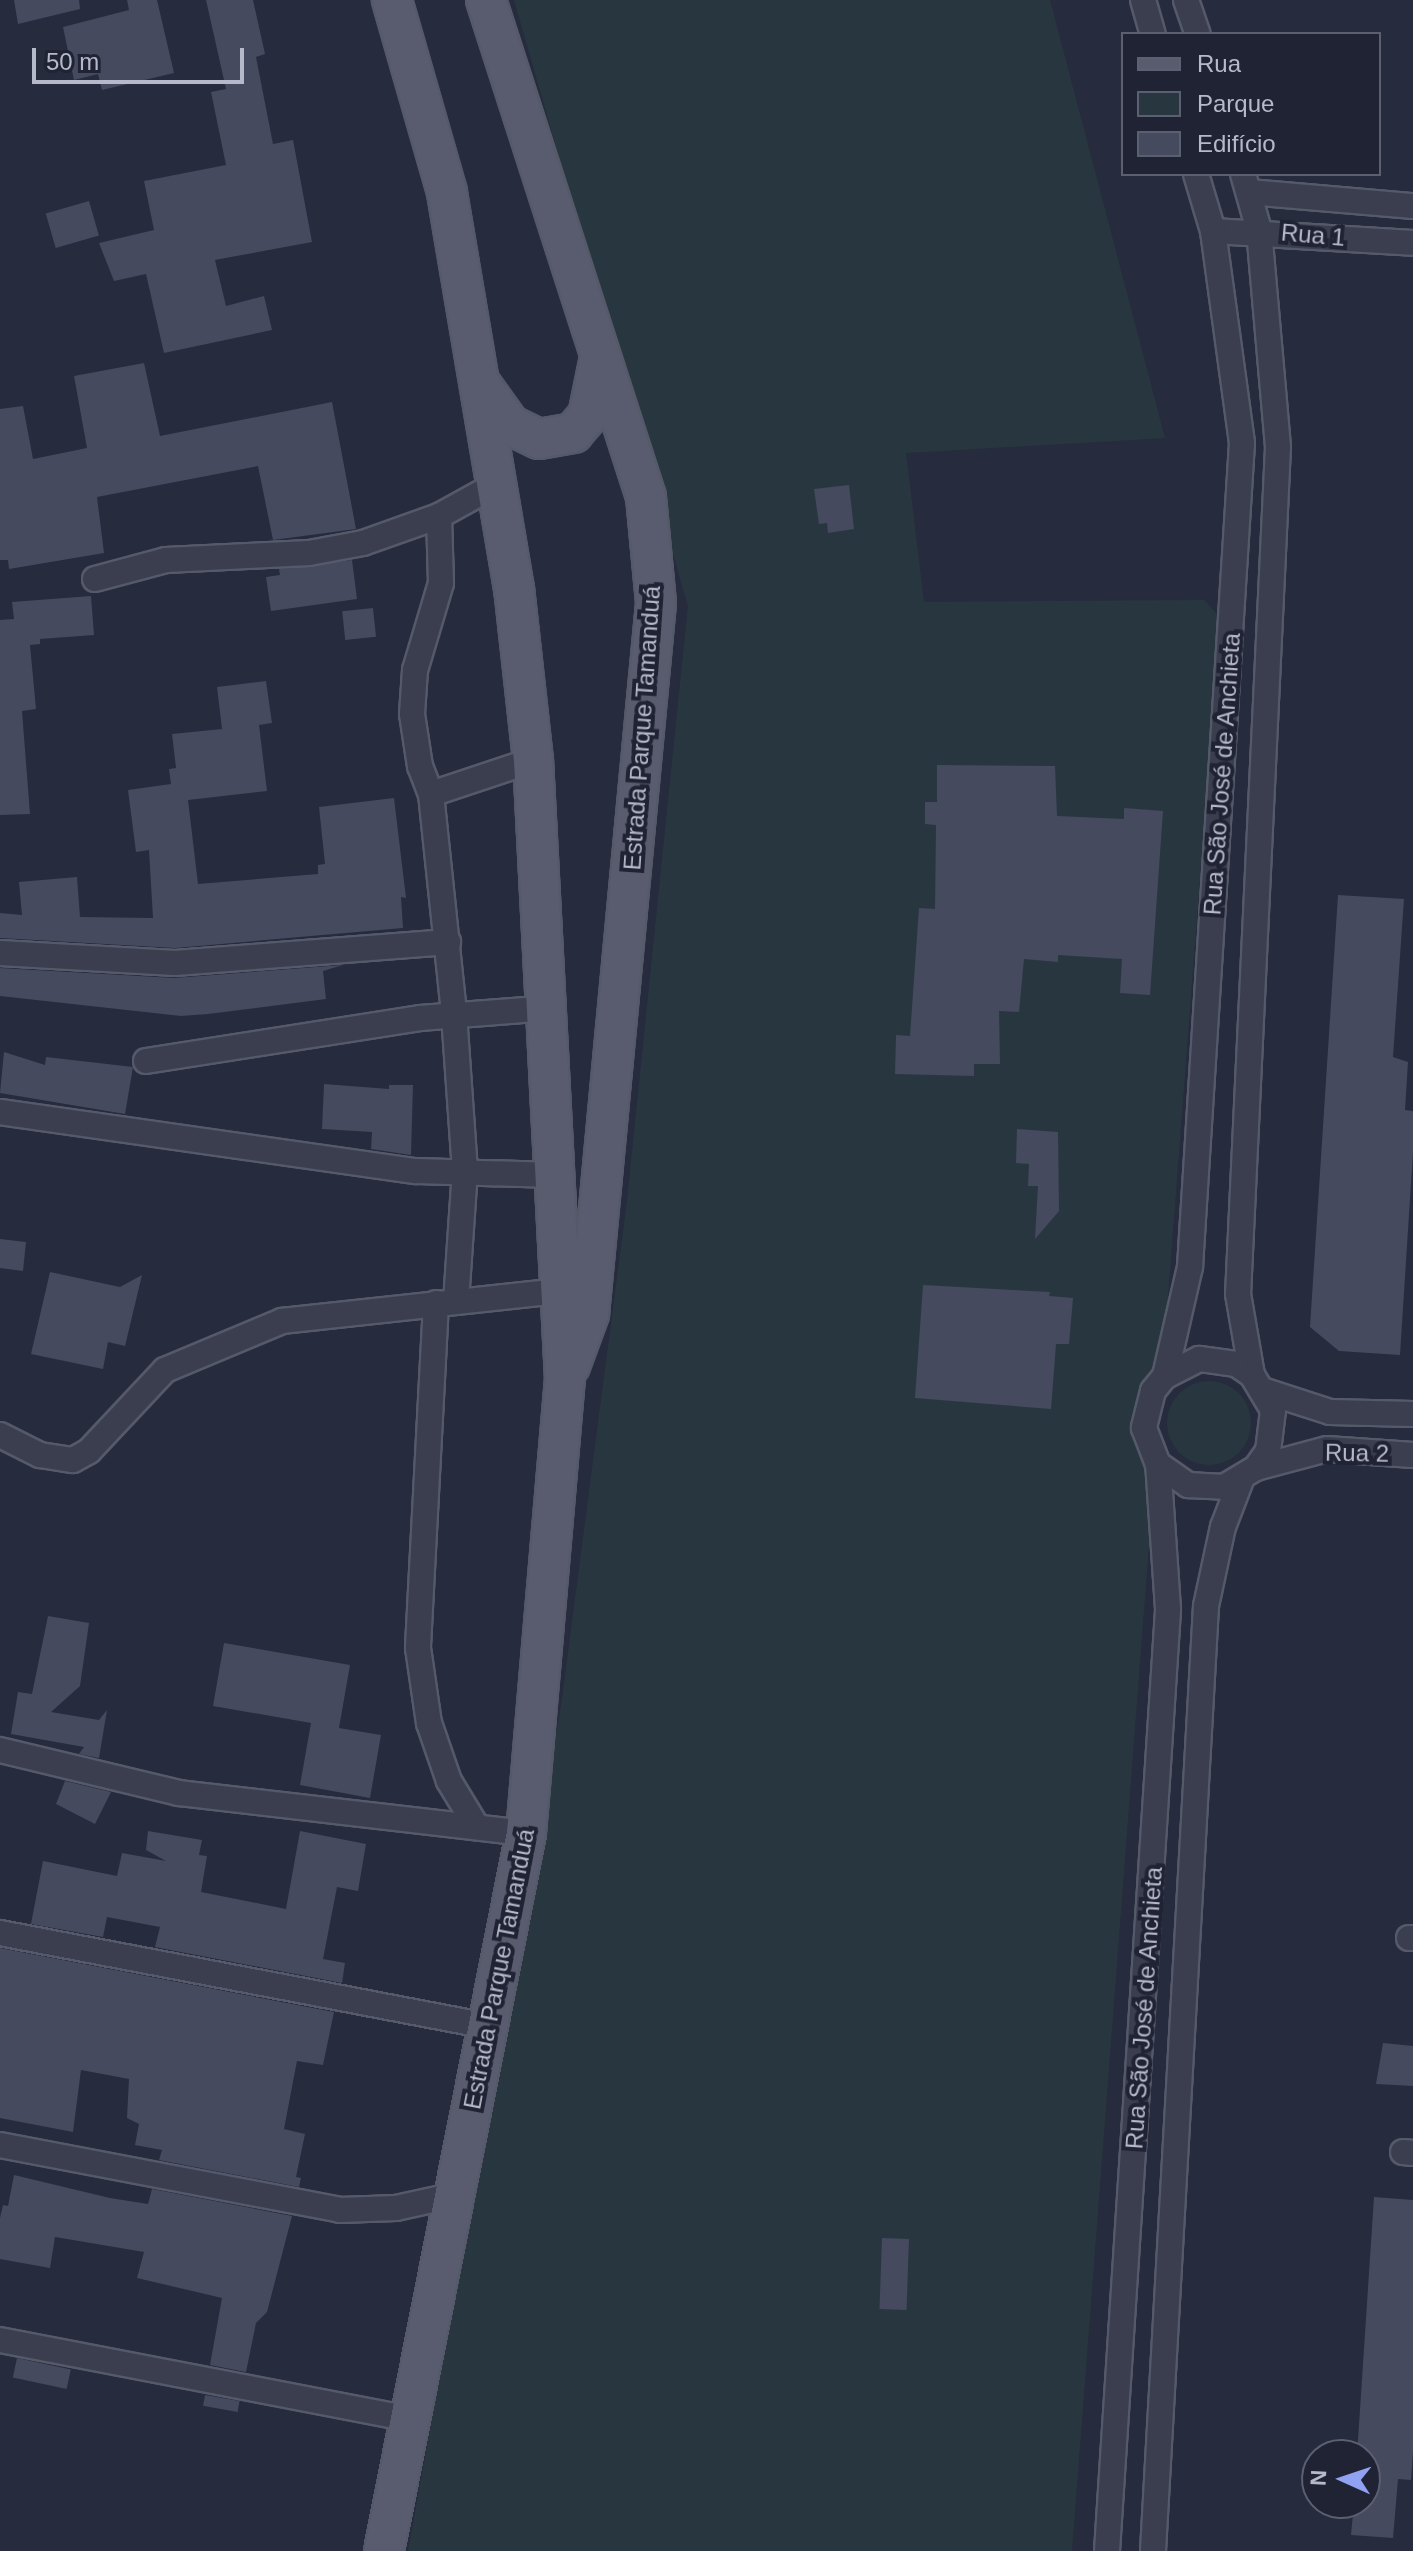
<!DOCTYPE html>
<html>
<head>
<meta charset="utf-8">
<style>
  body { margin:0 }
  #map { position:relative; width:1413px; height:2551px; overflow:hidden; background:#262b3e; font-family:Helvetica,sans-serif }
  div>[style] { position:absolute }
  [style*='--x'] { left:calc(var(--x)*1px); top:calc(var(--y)*1px); width:calc(var(--w)*1px); rotate:calc(var(--a)*1deg) }
  .green>* { inset:0; background:#28373f }
  .round { border-radius:50% }
  .building>* { inset:0; background:#454a5f; transform-origin:0 0 }
  .roads { filter:drop-shadow(2px 0 #555969) drop-shadow(-2px 0 #555969) drop-shadow(0 2px #555969) drop-shadow(0 -2px #555969) }
  .minor>* { height:24px; margin:-12px; padding:0 12px; transform-origin:12px; border-radius:12px; background:#3a3e4e }
  .primary>* { height:38px; margin:-19px; padding:0 19px; transform-origin:19px; border-radius:19px; background:#585c6e }
  span { translate:-50% -50%; white-space:nowrap; text-align:center; line-height:1.15; -webkit-text-stroke:8px #1f2333; paint-order:stroke }
  .street-label { font-size:24px; color:#b6b9c9 }
  .legend { position:absolute; left:1121px; top:32px; width:260px; height:144px; box-sizing:border-box; background:#1f2333; border:2px solid #5b5f6f; margin:0; padding:10px 14px; list-style:none; font-size:24px; color:#b6b9c9 }
  .legend li { display:flex; align-items:center; gap:16px; height:40px }
  .legend b { width:40px; border:2px solid #5b5f6f }
  .north { position:absolute; left:1301px; top:2439px; width:80px; height:80px; box-sizing:border-box; background:#1f2333; border:2px solid #5b5f6f; border-radius:50%; rotate:273deg; font-size:22px; font-weight:700; line-height:32px; text-align:center; color:#b6b9c9 }
  .north::after { content:''; display:block; margin:auto; width:28px; height:36px; background:#91a2f3; clip-path:polygon(50% 0,100% 100%,50% 72%,0 100%) }
  .scale { position:absolute; left:32px; top:48px; width:212px; height:36px; box-sizing:border-box; border:4px solid #b6b9c9; border-top:0; padding-left:10px; font-size:24px; line-height:28px; white-space:nowrap; color:#b6b9c9; -webkit-text-stroke:6px #1f2333; paint-order:stroke }
</style>
</head>
<body>
<div id="map">
  <div class="green">
    <i style="clip-path:polygon(514px 0,1050px 0,1165px 438px,906px 453px,924px 602px,1204px 600px,1220px 617px,1072px 2551px,408px 2551px,561px 1706px,627px 1201px,688px 606px)"></i>
    <i class="round" style="left:1167px;top:1381px;width:84px;height:84px"></i>
  </div>
  <div class="building">
    <i style="clip-path:polygon(14px 0,79px 0,80px 9px,18px 24px)"></i>
    <i style="clip-path:polygon(127px 0,157px 0,174px 73px,102px 90px,98px 74px,74px 80px,63px 27px,129px 10px)"></i>
    <i style="clip-path:polygon(206px 0,253px 0,265px 54px,256px 57px,273px 144px,293px 140px,312px 242px,215px 260px,226px 306px,264px 296px,272px 330px,164px 353px,146px 274px,114px 281px,99px 243px,154px 230px,144px 181px,226px 165px,211px 92px,226px 89px)"></i>
    <i style="left:89px;top:201px;width:36px;height:45px;rotate:74deg"></i>
    <i style="clip-path:polygon(144px 363px,160px 436px,332px 402px,356px 529px,273px 540px,258px 466px,97px 497px,104px 553px,9px 569px,8px 560px,0 560px,0 409px,23px 406px,33px 459px,87px 448px,74px 376px)"></i>
    <i style="clip-path:polygon(849px 485px,854px 529px,828px 533px,827px 523px,819px 524px,814px 489px)"></i>
    <i style="clip-path:polygon(352px 560px,357px 599px,271px 611px,266px 577px,280px 575px,279px 569px)"></i>
    <i style="clip-path:polygon(91px 596px,94px 635px,40px 639px,40px 644px,30px 645px,36px 709px,22px 711px,30px 814px,0 815px,0 620px,14px 619px,12px 602px)"></i>
    <i style="left:373px;top:608px;width:29px;height:31px;rotate:84deg"></i>
    <i style="clip-path:polygon(266px 681px,272px 723px,259px 725px,267px 791px,188px 800px,198px 884px,318px 874px,318px 865px,325px 864px,319px 807px,394px 798px,406px 898px,401px 897px,403px 928px,175px 948px,0 938px,0 913px,22px 915px,19px 882px,77px 877px,80px 917px,153px 918px,149px 850px,136px 852px,128px 790px,171px 784px,169px 769px,176px 768px,172px 734px,222px 729px,217px 687px)"></i>
    <i style="clip-path:polygon(937px 765px,1055px 766px,1057px 816px,1124px 819px,1124px 808px,1163px 811px,1150px 995px,1120px 993px,1122px 959px,1058px 955px,1058px 962px,1024px 959px,1019px 1012px,999px 1011px,1000px 1064px,974px 1064px,974px 1076px,895px 1074px,896px 1035px,910px 1036px,919px 908px,935px 909px,936px 825px,925px 824px,925px 802px,937px 802px)"></i>
    <i style="clip-path:polygon(1338px 895px,1404px 899px,1393px 1057px,1408px 1062px,1405px 1110px,1413px 1111px,1413px 1152px,1400px 1355px,1339px 1351px,1310px 1327px)"></i>
    <i style="clip-path:polygon(343px 965px,323px 971px,326px 999px,208px 1014px,181px 1016px,0 996px,0 968px,174px 978px)"></i>
    <i style="clip-path:polygon(4px 1052px,45px 1065px,46px 1057px,133px 1067px,125px 1114px,0 1093px)"></i>
    <i style="clip-path:polygon(324px 1084px,389px 1089px,389px 1085px,413px 1085px,411px 1155px,371px 1149px,372px 1132px,322px 1129px)"></i>
    <i style="clip-path:polygon(1017px 1129px,1058px 1132px,1059px 1211px,1035px 1239px,1038px 1186px,1028px 1186px,1029px 1164px,1016px 1163px)"></i>
    <i style="clip-path:polygon(0 1239px,26px 1242px,23px 1271px,0 1268px)"></i>
    <i style="clip-path:polygon(50px 1272px,120px 1287px,142px 1275px,125px 1346px,108px 1342px,103px 1369px,31px 1354px)"></i>
    <i style="clip-path:polygon(923px 1285px,1050px 1292px,1049px 1296px,1073px 1298px,1069px 1344px,1056px 1344px,1051px 1409px,915px 1398px)"></i>
    <i style="clip-path:polygon(48px 1616px,89px 1623px,80px 1686px,51px 1712px,99px 1720px,107px 1710px,99px 1758px,79px 1754px,84px 1747px,11px 1734px,18px 1692px,32px 1694px)"></i>
    <i style="clip-path:polygon(224px 1643px,350px 1665px,339px 1728px,381px 1735px,370px 1798px,300px 1785px,311px 1723px,213px 1706px)"></i>
    <i style="clip-path:polygon(65px 1781px,111px 1792px,95px 1824px,56px 1804px)"></i>
    <i style="clip-path:polygon(148px 1831px,202px 1840px,199px 1855px,207px 1856px,201px 1892px,286px 1909px,300px 1831px,366px 1844px,358px 1891px,337px 1887px,323px 1959px,345px 1963px,342px 1983px,155px 1947px,160px 1927px,107px 1917px,103px 1937px,31px 1924px,43px 1861px,117px 1876px,122px 1853px,166px 1861px,146px 1850px)"></i>
    <i style="clip-path:polygon(0 1948px,334px 2012px,323px 2065px,297px 2061px,284px 2129px,305px 2134px,296px 2177px,301px 2178px,299px 2187px,159px 2160px,162px 2150px,135px 2145px,139px 2124px,127px 2118px,129px 2079px,81px 2070px,73px 2132px,0 2118px)"></i>
    <i style="clip-path:polygon(1383px 2043px,1413px 2046px,1413px 2086px,1376px 2084px)"></i>
    <i style="clip-path:polygon(14px 2175px,110px 2198px,148px 2204px,152px 2189px,292px 2216px,267px 2312px,256px 2323px,246px 2372px,210px 2365px,222px 2298px,137px 2278px,144px 2252px,55px 2237px,50px 2268px,0 2259px,0 2218px,3px 2205px,8px 2206px)"></i>
    <i style="clip-path:polygon(1374px 2197px,1413px 2200px,1413px 2451px,1411px 2480px,1398px 2479px,1393px 2538px,1351px 2535px,1354px 2503px,1365px 2503px,1365px 2455px,1357px 2455px)"></i>
    <i style="left:882px;top:2238px;width:27px;height:71px;rotate:2deg"></i>
    <i style="left:17px;top:2358px;width:55px;height:20px;rotate:12deg"></i>
    <i style="left:205px;top:2395px;width:35px;height:11px;rotate:10deg"></i>
  </div>
  <div class="roads">
    <div class="minor">
      <i style="--x:1143;--y:0;--w:35;--a:74"></i>
      <i style="--x:1186;--y:0;--w:36;--a:71"></i>
      <i style="--x:1243;--y:174;--w:58;--a:74.1"></i>
      <i style="--x:1259;--y:230;--w:218;--a:85"></i>
      <i style="--x:1278;--y:447;--w:848;--a:92.7"></i>
      <i style="--x:1238;--y:1294;--w:82;--a:80.2"></i>
      <i style="--x:1249;--y:192;--w:165;--a:4.9"></i>
      <i style="--x:1213;--y:231;--w:200;--a:3.4"></i>
      <i style="--x:439;--y:516;--w:67;--a:88.3"></i>
      <i style="--x:441;--y:583;--w:91;--a:106.6"></i>
      <i style="--x:415;--y:670;--w:44;--a:93.9"></i>
      <i style="--x:412;--y:714;--w:53;--a:81.3"></i>
      <i style="--x:420;--y:766;--w:30;--a:69"></i>
      <i style="--x:431;--y:794;--w:221;--a:84"></i>
      <i style="--x:454;--y:1014;--w:156;--a:86"></i>
      <i style="--x:465;--y:1170;--w:131;--a:93.9"></i>
      <i style="--x:95;--y:579;--w:73;--a:-15"></i>
      <i style="--x:166;--y:560;--w:143;--a:-2.8"></i>
      <i style="--x:309;--y:553;--w:55;--a:-10.5"></i>
      <i style="--x:363;--y:543;--w:81;--a:-19.6"></i>
      <i style="--x:439;--y:516;--w:64;--a:-29"></i>
      <i style="--x:431;--y:794;--w:108;--a:-18.4"></i>
      <i style="--x:0;--y:953;--w:175;--a:3.3"></i>
      <i style="--x:175;--y:963;--w:274;--a:-4.4"></i>
      <i style="--x:146;--y:1061;--w:277;--a:-8.9"></i>
      <i style="--x:420;--y:1018;--w:129;--a:-4.4"></i>
      <i style="--x:0;--y:1112;--w:421;--a:8.1"></i>
      <i style="--x:417;--y:1171;--w:137;--a:1.7"></i>
      <i style="--x:436;--y:1303;--w:345;--a:93"></i>
      <i style="--x:418;--y:1648;--w:76;--a:81.7"></i>
      <i style="--x:429;--y:1723;--w:61;--a:71"></i>
      <i style="--x:449;--y:1781;--w:54;--a:58.7"></i>
      <i style="--x:1165;--y:1376;--w:112;--a:-77.1"></i>
      <i style="--x:1190;--y:1267;--w:826;--a:-86.39"></i>
      <i style="--x:1242;--y:443;--w:214;--a:-97.8"></i>
      <i style="--x:1213;--y:231;--w:59;--a:-106.6"></i>
      <i style="--x:1265;--y:1391;--w:68;--a:17.9"></i>
      <i style="--x:1330;--y:1412;--w:83;--a:1.4"></i>
      <i style="--x:0;--y:1435;--w:45;--a:26.6"></i>
      <i style="--x:40;--y:1455;--w:33;--a:9"></i>
      <i style="--x:73;--y:1460;--w:18;--a:-29"></i>
      <i style="--x:89;--y:1451;--w:111;--a:-46.8"></i>
      <i style="--x:165;--y:1370;--w:127;--a:-22.7"></i>
      <i style="--x:282;--y:1321;--w:279;--a:-6.2"></i>
      <i style="--x:1256;--y:1468;--w:21;--a:-55"></i>
      <i style="--x:1268;--y:1451;--w:41;--a:-83"></i>
      <i style="--x:1273;--y:1410;--w:41;--a:-121"></i>
      <i style="--x:1252;--y:1375;--w:19;--a:-145"></i>
      <i style="--x:1236;--y:1364;--w:37;--a:-172"></i>
      <i style="--x:1199;--y:1359;--w:38;--a:153"></i>
      <i style="--x:1165;--y:1376;--w:19;--a:129"></i>
      <i style="--x:1153;--y:1391;--w:38;--a:104"></i>
      <i style="--x:1144;--y:1428;--w:39;--a:69"></i>
      <i style="--x:1158;--y:1464;--w:37;--a:35"></i>
      <i style="--x:1188;--y:1485;--w:36;--a:3"></i>
      <i style="--x:1224;--y:1487;--w:37;--a:-31"></i>
      <i style="--x:1256;--y:1468;--w:73;--a:-15"></i>
      <i style="--x:1327;--y:1449;--w:86;--a:4"></i>
      <i style="--x:0;--y:1750;--w:184;--a:13.5"></i>
      <i style="--x:179;--y:1793;--w:349;--a:6.6"></i>
      <i style="--x:0;--y:1933;--w:497;--a:10.8"></i>
      <i style="--x:1409;--y:1938;--w:4;--a:0"></i>
      <i style="--x:0;--y:2145;--w:346;--a:10.8"></i>
      <i style="--x:340;--y:2210;--w:56;--a:-2"></i>
      <i style="--x:396;--y:2208;--w:60;--a:-12.4"></i>
      <i style="--x:1403;--y:2152;--w:10;--a:6"></i>
      <i style="--x:0;--y:2340;--w:420;--a:10.9"></i>
      <i style="--x:1107;--y:2551;--w:944;--a:-86.29"></i>
      <i style="--x:1168;--y:1609;--w:145;--a:-93.9"></i>
      <i style="--x:1153;--y:2551;--w:946;--a:-86.79"></i>
      <i style="--x:1206;--y:1606;--w:81;--a:-77.9"></i>
      <i style="--x:1223;--y:1527;--w:50;--a:-69"></i>
    </div>
    <div class="primary">
      <i style="--x:486;--y:0;--w:522;--a:72.15"></i>
      <i style="--x:646;--y:497;--w:106;--a:84.6"></i>
      <i style="--x:656;--y:603;--w:714;--a:95.38"></i>
      <i style="--x:589;--y:1314;--w:55;--a:110.1"></i>
      <i style="--x:482;--y:386;--w:48;--a:54.3"></i>
      <i style="--x:510;--y:425;--w:32;--a:26"></i>
      <i style="--x:539;--y:439;--w:35;--a:-10"></i>
      <i style="--x:573;--y:433;--w:23;--a:-49"></i>
      <i style="--x:588;--y:416;--w:60;--a:-78.5"></i>
      <i style="--x:384;--y:2551;--w:732;--a:-78.81"></i>
      <i style="--x:526;--y:1833;--w:455;--a:-85.1"></i>
      <i style="--x:565;--y:1380;--w:621;--a:-92.95"></i>
      <i style="--x:533;--y:760;--w:172;--a:-96.3"></i>
      <i style="--x:514;--y:589;--w:403;--a:-99.6"></i>
      <i style="--x:447;--y:192;--w:200;--a:-106"></i>
    </div>
  </div>
  <div class="street-label">
    <span style="left:1313px;top:235px;rotate:5deg">Rua 1</span>
    <span style="left:642px;top:728px;rotate:-86deg">Estrada Parque Tamanduá</span>
    <span style="left:1222px;top:774px;rotate:-86deg">Rua São José de Anchieta</span>
    <span style="left:1357px;top:1453px;rotate:1deg">Rua 2</span>
    <span style="left:499px;top:1969px;rotate:-79deg">Estrada Parque Tamanduá</span>
    <span style="left:1144px;top:2008px;rotate:-86deg">Rua São José de Anchieta</span>
  </div>
  <ul class="legend">
  <li><b style="height:10px;background:#585c6e"></b>Rua</li>
  <li><b style="height:22px;background:#28373f"></b>Parque</li>
  <li><b style="height:22px;background:#454a5f"></b>Edifício</li>
  </ul>
  <div class="north">N</div>
  <div class="scale">50 m</div>
</div>
</body>
</html>
